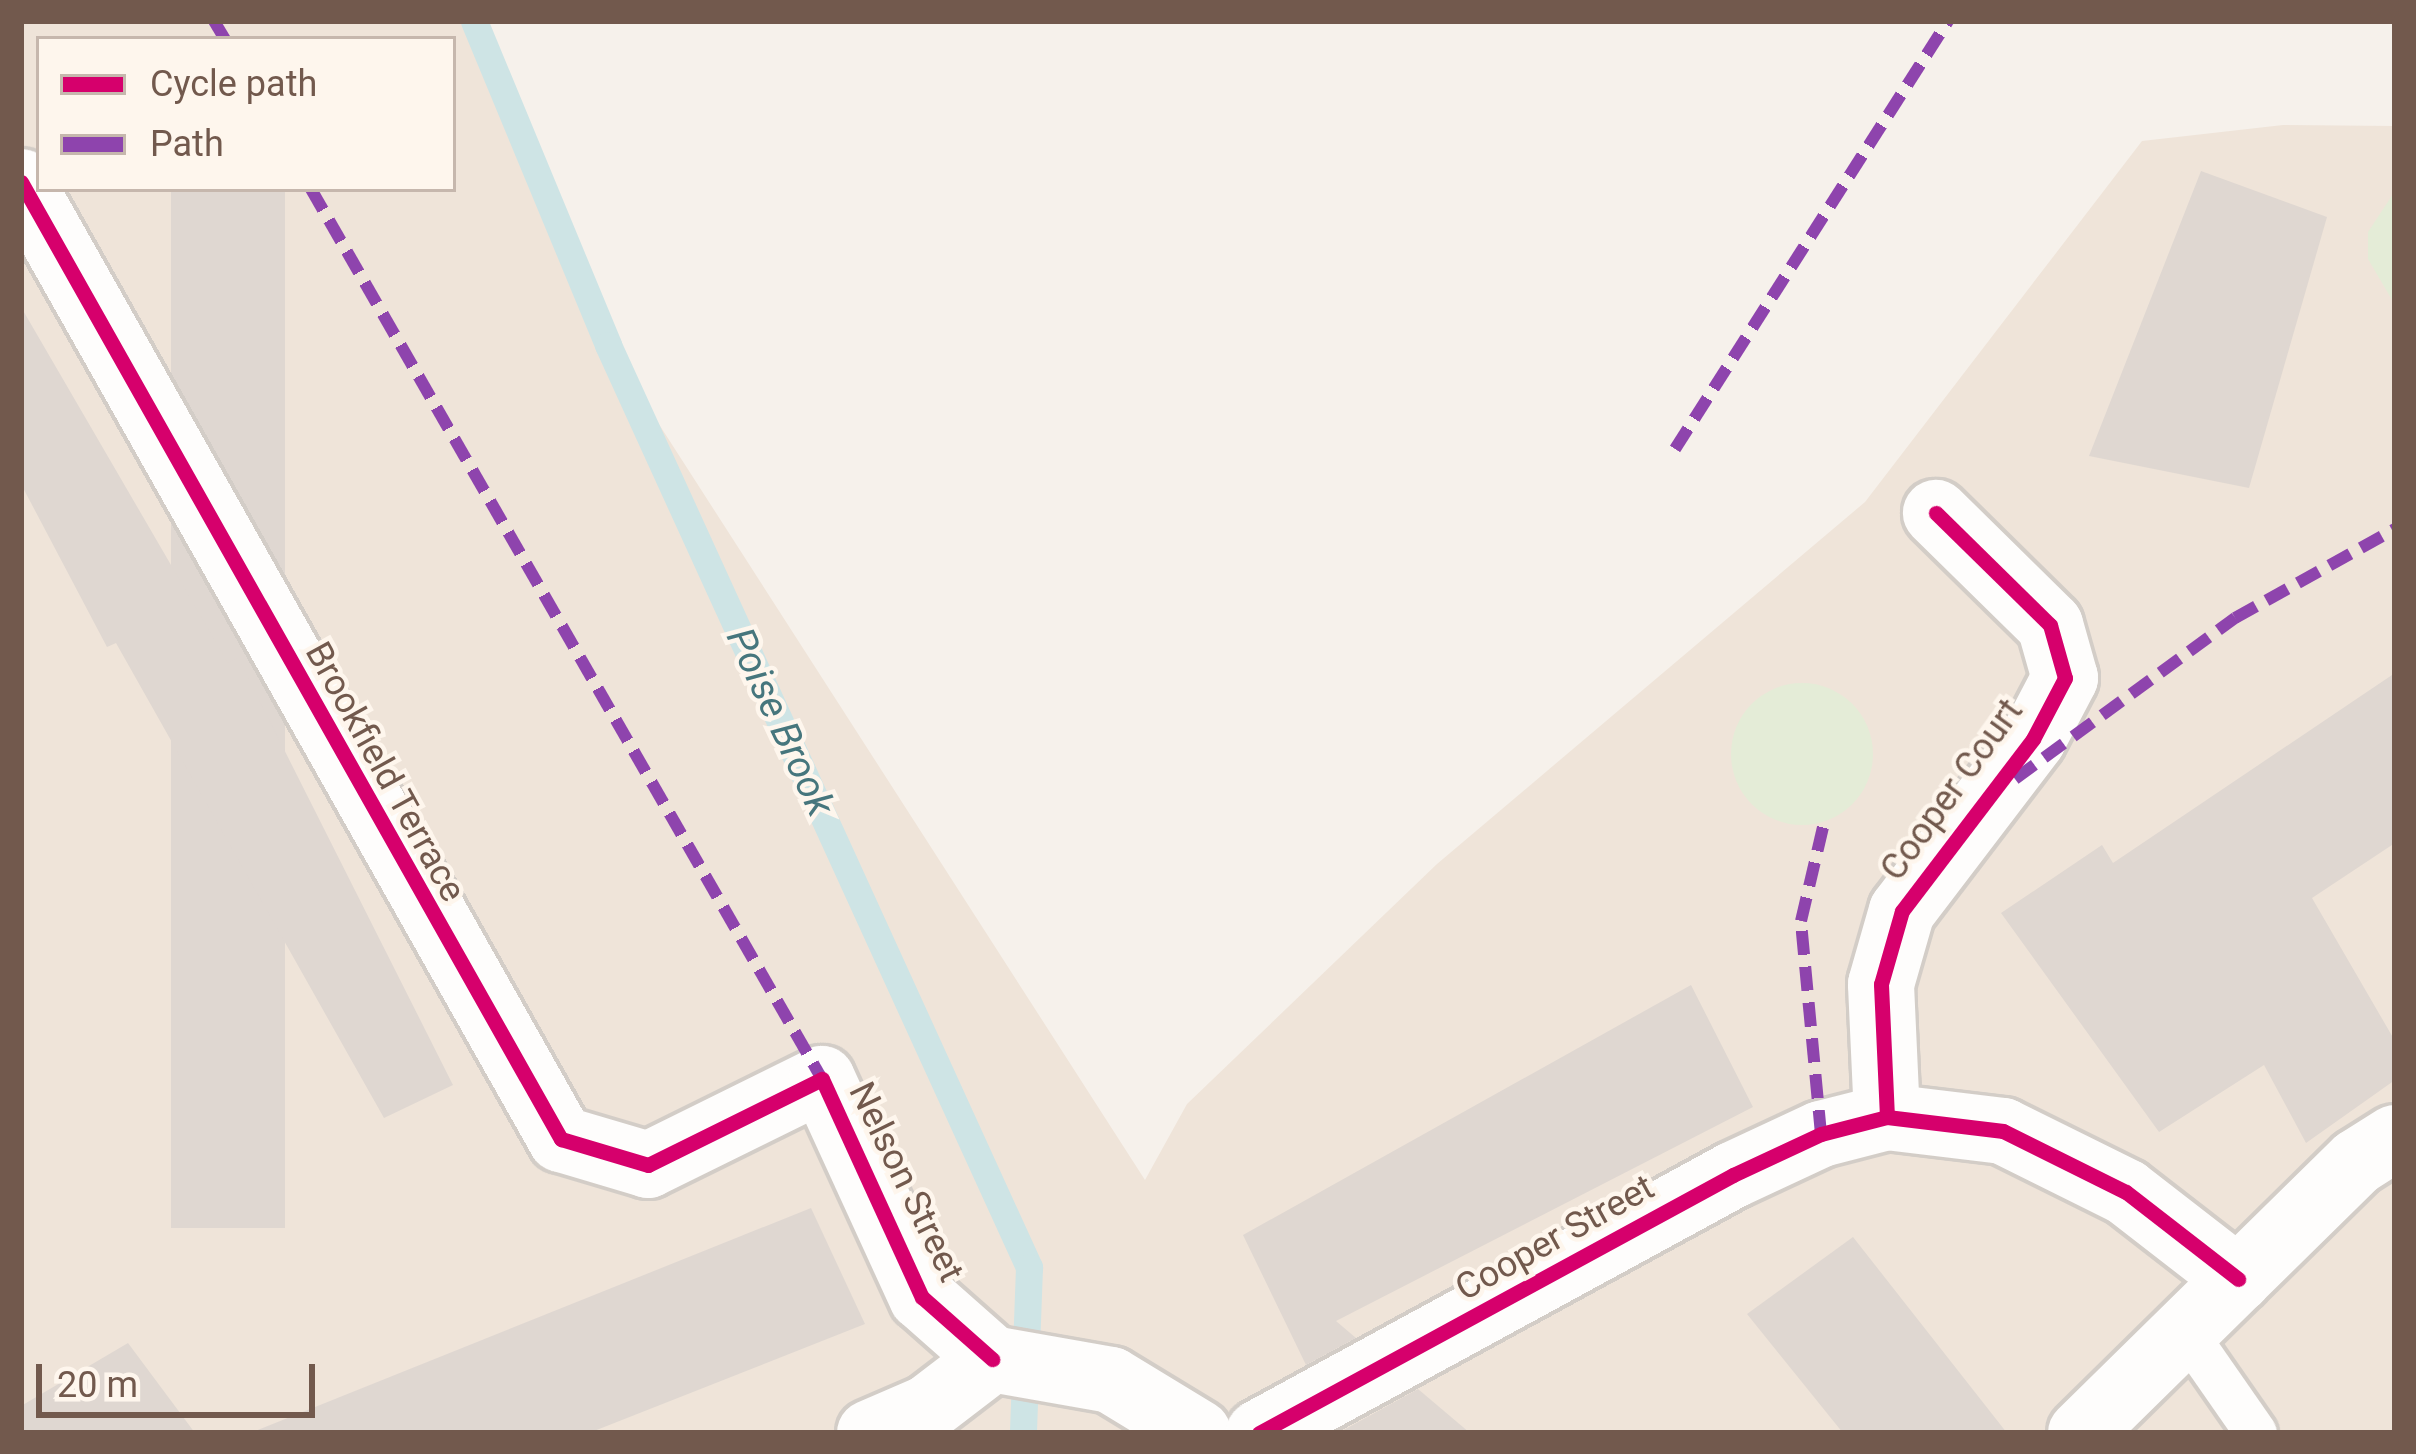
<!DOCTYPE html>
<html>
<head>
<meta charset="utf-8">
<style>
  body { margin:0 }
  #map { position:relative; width:2416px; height:1454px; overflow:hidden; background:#f6f1eb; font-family:Roboto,sans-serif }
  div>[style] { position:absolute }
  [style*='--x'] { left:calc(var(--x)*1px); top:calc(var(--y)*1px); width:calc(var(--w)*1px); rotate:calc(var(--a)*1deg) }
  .residential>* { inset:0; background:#efe4d9 }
  .green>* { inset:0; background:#e4ecd7 }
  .round { border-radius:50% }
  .stream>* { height:27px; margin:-13.5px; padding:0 13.5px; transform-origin:13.5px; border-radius:13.5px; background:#cee4e5 }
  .building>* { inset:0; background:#dfd7d1; transform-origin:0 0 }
  .roads { filter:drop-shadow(3px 0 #d3cdc7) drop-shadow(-3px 0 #d3cdc7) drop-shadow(0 3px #d3cdc7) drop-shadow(0 -3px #d3cdc7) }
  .lane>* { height:42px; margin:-21px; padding:0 21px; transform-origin:21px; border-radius:21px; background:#fefdfc }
  .street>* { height:66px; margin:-33px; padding:0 33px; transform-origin:33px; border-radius:33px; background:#fefdfc }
  .quiet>* { height:12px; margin-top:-6px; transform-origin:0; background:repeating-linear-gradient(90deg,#8e44ad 0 24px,transparent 0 36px) }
  .cycleway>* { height:15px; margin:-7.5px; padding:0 7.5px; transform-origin:7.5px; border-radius:7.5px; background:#d6006c }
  span { translate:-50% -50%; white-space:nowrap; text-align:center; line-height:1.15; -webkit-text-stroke:9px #fef6ed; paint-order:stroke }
  .street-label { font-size:36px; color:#72594d }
  .water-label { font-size:39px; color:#46767d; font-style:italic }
  .frame { position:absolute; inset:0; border:24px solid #72594d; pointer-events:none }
  .legend { position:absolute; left:36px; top:36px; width:420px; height:156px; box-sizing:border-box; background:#fef6ed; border:3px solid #c6b7ad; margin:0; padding:15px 21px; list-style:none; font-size:36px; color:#72594d }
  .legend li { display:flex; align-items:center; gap:24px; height:60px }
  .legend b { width:60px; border:3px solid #c6b7ad }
  .scale { position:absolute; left:36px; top:1364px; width:279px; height:54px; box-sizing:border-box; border:6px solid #72594d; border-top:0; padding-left:15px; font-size:36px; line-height:42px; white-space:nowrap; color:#72594d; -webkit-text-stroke:9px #fef6ed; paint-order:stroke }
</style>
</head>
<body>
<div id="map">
  <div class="residential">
    <i style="clip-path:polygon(evenodd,21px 21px,474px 21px,608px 345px,1145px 1180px,1187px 1104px,1437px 864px,1865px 502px,2142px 141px,2283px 125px,2395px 126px,2395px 1433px,21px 1433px,21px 21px,39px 39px,453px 39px,453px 189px,39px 189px,39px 39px)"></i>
  </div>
  <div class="green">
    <i style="clip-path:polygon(2395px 191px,2395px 305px,2368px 259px,2368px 232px)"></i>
    <i class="round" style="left:1731px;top:683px;width:142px;height:142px"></i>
  </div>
  <div class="stream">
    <i style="--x:474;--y:21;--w:351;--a:67.5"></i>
    <i style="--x:608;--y:345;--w:1014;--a:65.46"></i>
    <i style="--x:1029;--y:1267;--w:166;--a:92.1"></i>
  </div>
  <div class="building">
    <i style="clip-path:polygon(2201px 171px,2327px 217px,2249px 488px,2089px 456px)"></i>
    <i style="left:171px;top:189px;width:114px;height:1039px"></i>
    <i style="clip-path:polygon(21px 307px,228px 663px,238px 658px,453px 1085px,384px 1118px,116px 643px,107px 647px,21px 484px)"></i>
    <i style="clip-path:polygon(2395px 673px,2395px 843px,2312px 898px,2395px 1041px,2395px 1080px,2306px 1143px,2264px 1065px,2159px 1132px,2001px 913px,2102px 845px,2113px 863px)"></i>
    <i style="clip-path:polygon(1691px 985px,1753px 1107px,1336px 1321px,1356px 1338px,1306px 1365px,1243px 1235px)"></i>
    <i style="clip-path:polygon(811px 1208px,865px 1324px,589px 1433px,250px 1433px)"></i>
    <i style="clip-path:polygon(1853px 1237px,2007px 1433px,1843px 1433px,1747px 1314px)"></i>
    <i style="clip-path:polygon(128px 1343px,195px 1433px,21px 1433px,21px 1406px)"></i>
    <i style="clip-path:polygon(1418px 1389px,1470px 1433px,1340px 1433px,1340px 1432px)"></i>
  </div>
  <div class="roads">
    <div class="lane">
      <i style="--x:2185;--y:1331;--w:124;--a:55.2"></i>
    </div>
    <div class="street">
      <i style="--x:21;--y:182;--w:1099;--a:60.57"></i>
      <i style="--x:561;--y:1139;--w:91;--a:16.6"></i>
      <i style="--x:648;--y:1165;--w:194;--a:-26.3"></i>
      <i style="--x:822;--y:1079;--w:240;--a:65.4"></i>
      <i style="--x:922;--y:1297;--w:94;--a:41.5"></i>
      <i style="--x:1887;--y:1117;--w:133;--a:-92.6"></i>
      <i style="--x:1881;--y:984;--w:76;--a:-74"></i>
      <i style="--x:1902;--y:911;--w:216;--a:-52.7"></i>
      <i style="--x:2033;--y:739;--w:69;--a:-62.3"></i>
      <i style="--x:2065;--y:678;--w:55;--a:-105.8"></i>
      <i style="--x:2050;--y:625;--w:160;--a:-135.5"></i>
      <i style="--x:870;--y:1433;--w:63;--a:-23.3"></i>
      <i style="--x:928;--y:1408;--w:81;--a:-37.4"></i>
      <i style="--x:992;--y:1359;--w:121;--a:10"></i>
      <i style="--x:1111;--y:1380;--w:102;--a:31.3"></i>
      <i style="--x:1259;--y:1433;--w:540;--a:-28.56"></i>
      <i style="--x:1733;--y:1175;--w:97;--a:-25"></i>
      <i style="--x:1821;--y:1134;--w:68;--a:-14.4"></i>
      <i style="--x:1887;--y:1117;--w:117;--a:6.9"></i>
      <i style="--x:2003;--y:1131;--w:137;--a:26.4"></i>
      <i style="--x:2126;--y:1192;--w:142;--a:37.8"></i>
      <i style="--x:2081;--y:1433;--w:387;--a:-44.5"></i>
      <i style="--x:2357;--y:1162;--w:45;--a:-32.3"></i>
    </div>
  </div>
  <div class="quiet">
    <i style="--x:214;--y:21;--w:21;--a:59"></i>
    <i style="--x:311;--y:189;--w:1026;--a:60.14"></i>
    <i style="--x:1675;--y:449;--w:508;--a:-57.47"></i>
    <i style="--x:2015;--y:779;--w:273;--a:-36.2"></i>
    <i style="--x:2235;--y:618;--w:183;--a:-29.1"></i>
    <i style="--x:1821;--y:1134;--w:214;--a:-95.4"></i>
    <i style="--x:1801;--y:921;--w:101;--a:-76.8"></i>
  </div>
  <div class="cycleway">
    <i style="--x:21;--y:182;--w:1099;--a:60.57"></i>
    <i style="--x:561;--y:1139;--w:91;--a:16.6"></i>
    <i style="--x:648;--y:1165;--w:194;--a:-26.3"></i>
    <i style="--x:822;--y:1079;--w:240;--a:65.4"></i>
    <i style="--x:922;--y:1297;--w:94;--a:41.5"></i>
    <i style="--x:1887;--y:1117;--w:133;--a:-92.6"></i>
    <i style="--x:1881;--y:984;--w:76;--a:-74"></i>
    <i style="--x:1902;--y:911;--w:216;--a:-52.7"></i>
    <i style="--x:2033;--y:739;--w:69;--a:-62.3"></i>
    <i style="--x:2065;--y:678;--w:55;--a:-105.8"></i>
    <i style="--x:2050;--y:625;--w:160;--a:-135.5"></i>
    <i style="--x:1259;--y:1433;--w:540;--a:-28.56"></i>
    <i style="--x:1733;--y:1175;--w:97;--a:-25"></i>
    <i style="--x:1821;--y:1134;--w:68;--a:-14.4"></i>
    <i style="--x:1887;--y:1117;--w:117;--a:6.9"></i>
    <i style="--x:2003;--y:1131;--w:137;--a:26.4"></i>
    <i style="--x:2126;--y:1192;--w:142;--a:37.8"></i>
  </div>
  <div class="street-label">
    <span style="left:385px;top:772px;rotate:61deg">Brookfield Terrace</span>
    <span style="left:1952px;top:790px;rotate:-54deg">Cooper Court</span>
    <span style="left:906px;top:1182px;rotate:64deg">Nelson Street</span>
    <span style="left:1555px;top:1238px;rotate:-29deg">Cooper Street</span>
  </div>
  <div class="water-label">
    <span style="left:780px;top:722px;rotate:65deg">Poise Brook</span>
  </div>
  <div class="frame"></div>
  <ul class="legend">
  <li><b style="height:15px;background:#d6006c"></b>Cycle path</li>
  <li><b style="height:15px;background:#8e44ad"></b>Path</li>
  </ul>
  <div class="scale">20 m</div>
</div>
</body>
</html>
